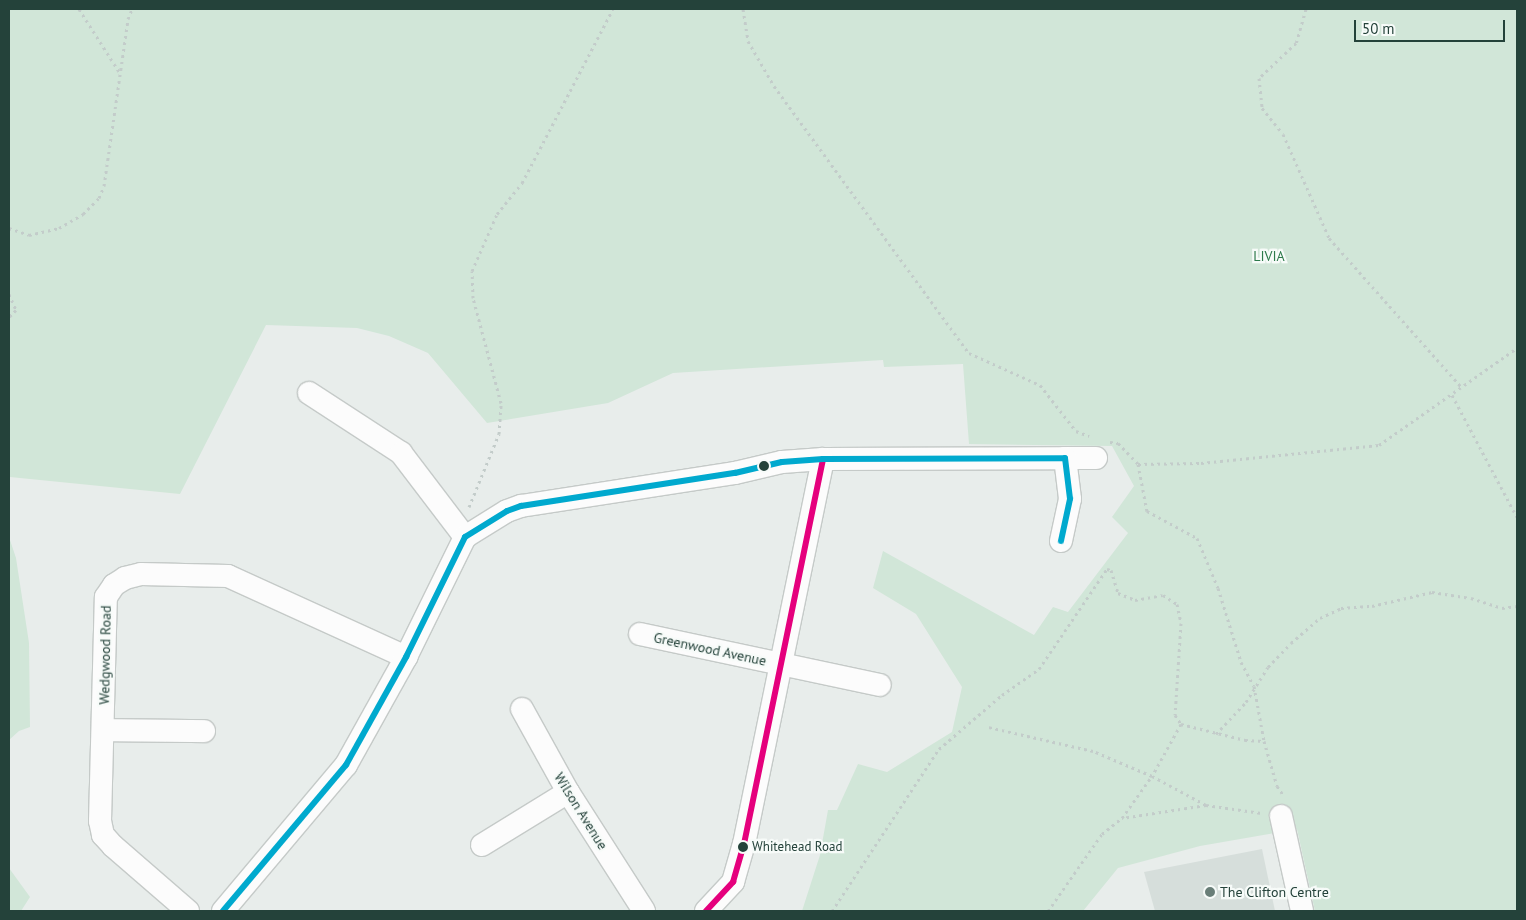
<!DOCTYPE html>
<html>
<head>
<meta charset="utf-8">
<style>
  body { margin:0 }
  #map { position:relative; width:1526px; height:920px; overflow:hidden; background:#e8edeb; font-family:"PT Sans",sans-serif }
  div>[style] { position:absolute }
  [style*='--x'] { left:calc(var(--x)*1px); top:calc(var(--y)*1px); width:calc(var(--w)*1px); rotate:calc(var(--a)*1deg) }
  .built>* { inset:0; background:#d6dedb }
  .green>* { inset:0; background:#d1e6d8 }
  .path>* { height:3px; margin-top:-1.5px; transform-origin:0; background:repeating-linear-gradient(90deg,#c3ccca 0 2.5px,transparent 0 6.5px) }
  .roads { filter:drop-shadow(1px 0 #c5cac8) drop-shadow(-1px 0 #c5cac8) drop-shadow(0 1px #c5cac8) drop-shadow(0 -1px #c5cac8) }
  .street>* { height:22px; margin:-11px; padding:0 11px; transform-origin:11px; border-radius:11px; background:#fcfcfc }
  .bus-1>* { height:6px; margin:-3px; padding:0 3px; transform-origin:3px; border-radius:3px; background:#e5007d }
  .bus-2>* { height:6px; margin:-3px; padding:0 3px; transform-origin:3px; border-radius:3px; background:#00a9ce }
  .dots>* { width:14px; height:14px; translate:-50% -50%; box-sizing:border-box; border:2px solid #f7fbf9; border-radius:50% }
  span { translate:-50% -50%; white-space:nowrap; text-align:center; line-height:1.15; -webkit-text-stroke:4.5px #f7fbf9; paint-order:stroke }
  .bus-label { font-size:13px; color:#24423a }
  .left { translate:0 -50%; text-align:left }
  .park-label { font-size:14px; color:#2d7a4b }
  .street-label { font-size:14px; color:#24423a }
  .poi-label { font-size:14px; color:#24423a }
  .frame { position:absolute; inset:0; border:10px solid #24423a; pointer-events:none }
  .scale { position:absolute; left:1354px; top:20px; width:151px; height:22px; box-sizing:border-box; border:2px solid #24423a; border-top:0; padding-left:6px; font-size:15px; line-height:18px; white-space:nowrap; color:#24423a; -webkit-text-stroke:4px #f7fbf9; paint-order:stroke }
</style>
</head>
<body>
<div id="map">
  <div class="built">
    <i style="clip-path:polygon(1262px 849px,1275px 911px,1155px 911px,1144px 872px)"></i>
  </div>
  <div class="green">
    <i style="clip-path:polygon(9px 9px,1517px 9px,1517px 911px,1315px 911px,1297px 829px,1200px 846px,1118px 868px,1083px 911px,802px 911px,820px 855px,828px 810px,837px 810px,858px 764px,887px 772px,952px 732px,962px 687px,916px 614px,873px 588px,883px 551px,1034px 635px,1053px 607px,1068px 612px,1128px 533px,1112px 517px,1134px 486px,1112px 446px,969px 444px,963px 364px,884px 367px,883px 360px,673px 373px,608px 403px,487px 423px,428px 353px,389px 336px,357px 328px,266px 325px,180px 494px,10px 477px,9px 482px)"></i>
    <i style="clip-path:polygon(9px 537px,16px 558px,29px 643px,30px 727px,19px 731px,9px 740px)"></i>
    <i style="clip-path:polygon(9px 868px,30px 897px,21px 911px,9px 911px)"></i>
  </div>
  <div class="path">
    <i style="--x:79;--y:9;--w:76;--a:57.4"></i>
    <i style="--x:743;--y:9;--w:32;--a:81"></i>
    <i style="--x:748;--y:41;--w:52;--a:60"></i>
    <i style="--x:774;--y:86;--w:331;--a:53.9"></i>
    <i style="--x:969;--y:353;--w:78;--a:24.3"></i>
    <i style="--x:1040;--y:385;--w:58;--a:52"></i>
    <i style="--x:1076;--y:431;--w:14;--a:21"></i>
    <i style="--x:1306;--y:9;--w:35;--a:106"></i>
    <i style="--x:1296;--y:43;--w:51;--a:136.6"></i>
    <i style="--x:1259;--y:78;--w:30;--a:84"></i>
    <i style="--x:1262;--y:108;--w:33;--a:51"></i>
    <i style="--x:1283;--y:134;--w:114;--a:66.1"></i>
    <i style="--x:1329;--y:238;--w:200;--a:48.4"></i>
    <i style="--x:9;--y:228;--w:21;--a:19"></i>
    <i style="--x:29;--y:235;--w:31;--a:-13"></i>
    <i style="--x:59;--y:228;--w:28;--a:-30"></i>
    <i style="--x:83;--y:214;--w:23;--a:-45"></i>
    <i style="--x:99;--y:198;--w:13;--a:-67"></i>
    <i style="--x:104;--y:186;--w:169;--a:-81.8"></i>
    <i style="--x:128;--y:19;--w:11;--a:-68"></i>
    <i style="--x:9;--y:294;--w:17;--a:66"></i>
    <i style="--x:16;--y:310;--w:10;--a:135"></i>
    <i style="--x:1452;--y:395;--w:138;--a:62"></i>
    <i style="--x:1110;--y:442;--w:8;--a:7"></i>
    <i style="--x:1118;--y:443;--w:29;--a:46"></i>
    <i style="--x:1138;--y:464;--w:63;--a:-0.9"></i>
    <i style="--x:1201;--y:463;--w:179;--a:-5.8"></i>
    <i style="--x:1379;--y:445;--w:169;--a:-35.1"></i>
    <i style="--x:1138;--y:464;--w:48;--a:79.2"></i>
    <i style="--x:1147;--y:511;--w:57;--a:28.4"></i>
    <i style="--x:1197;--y:538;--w:54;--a:67.2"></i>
    <i style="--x:1218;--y:588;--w:77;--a:72.7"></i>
    <i style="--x:1241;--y:662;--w:27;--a:62"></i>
    <i style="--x:1254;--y:686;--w:56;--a:79.7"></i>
    <i style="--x:1264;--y:741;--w:47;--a:73.9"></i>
    <i style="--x:1277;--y:786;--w:12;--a:55"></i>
    <i style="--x:469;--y:507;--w:79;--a:-67.7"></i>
    <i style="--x:499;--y:434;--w:31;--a:-86"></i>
    <i style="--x:501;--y:403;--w:109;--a:-104.9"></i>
    <i style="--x:473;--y:298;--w:27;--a:-92"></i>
    <i style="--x:472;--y:271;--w:62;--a:-66.3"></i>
    <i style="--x:497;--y:214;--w:40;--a:-51"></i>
    <i style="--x:522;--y:183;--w:196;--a:-62.4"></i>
    <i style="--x:1181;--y:724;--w:66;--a:14"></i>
    <i style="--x:1245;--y:740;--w:19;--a:3"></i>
    <i style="--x:1216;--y:734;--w:44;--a:-46.8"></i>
    <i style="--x:1246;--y:702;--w:41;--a:-57.8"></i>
    <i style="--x:1268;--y:667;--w:33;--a:-46"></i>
    <i style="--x:1291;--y:643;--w:38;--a:-41"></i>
    <i style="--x:1320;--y:618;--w:23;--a:-25"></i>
    <i style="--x:1341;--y:608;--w:31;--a:-4"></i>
    <i style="--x:1372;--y:606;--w:62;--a:-13.1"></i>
    <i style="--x:1432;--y:592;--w:39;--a:9"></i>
    <i style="--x:1471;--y:598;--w:33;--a:18"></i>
    <i style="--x:1502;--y:608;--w:15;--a:-8"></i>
    <i style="--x:1206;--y:805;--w:56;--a:8.3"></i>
    <i style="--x:832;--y:911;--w:194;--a:-56.6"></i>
    <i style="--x:939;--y:749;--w:83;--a:-40.6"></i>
    <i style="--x:1002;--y:695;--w:45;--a:-35.1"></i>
    <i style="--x:1039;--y:669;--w:121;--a:-55.8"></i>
    <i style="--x:1107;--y:569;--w:4;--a:14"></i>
    <i style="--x:1111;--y:570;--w:24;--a:73"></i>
    <i style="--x:1118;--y:593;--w:18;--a:22"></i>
    <i style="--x:1135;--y:600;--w:28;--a:-10"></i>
    <i style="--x:1163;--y:595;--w:17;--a:33"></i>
    <i style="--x:1177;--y:604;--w:19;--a:78"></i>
    <i style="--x:1181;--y:623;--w:92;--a:93.7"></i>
    <i style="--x:1175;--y:715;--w:11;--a:56"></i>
    <i style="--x:1181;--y:724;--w:60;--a:119.1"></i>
    <i style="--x:1152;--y:776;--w:64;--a:-157"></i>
    <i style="--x:1093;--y:751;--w:108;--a:-167.1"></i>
    <i style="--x:1048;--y:911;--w:94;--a:-55"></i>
    <i style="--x:1102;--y:834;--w:26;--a:-39"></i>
    <i style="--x:1122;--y:818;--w:52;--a:-54.5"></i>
    <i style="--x:1152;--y:776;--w:61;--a:28.2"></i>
    <i style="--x:1206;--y:805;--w:85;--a:171.2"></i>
  </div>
  <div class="roads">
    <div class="street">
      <i style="--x:309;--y:393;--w:110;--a:33.1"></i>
      <i style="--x:401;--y:453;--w:106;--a:52.7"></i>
      <i style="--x:1065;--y:458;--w:31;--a:0"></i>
      <i style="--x:640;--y:634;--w:245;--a:12"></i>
      <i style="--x:522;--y:709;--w:95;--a:61"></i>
      <i style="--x:568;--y:792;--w:141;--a:57.4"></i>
      <i style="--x:103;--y:730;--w:101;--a:0.6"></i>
      <i style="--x:1281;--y:816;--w:97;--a:77.5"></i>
      <i style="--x:482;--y:845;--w:101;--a:-31.6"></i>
      <i style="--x:188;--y:911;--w:99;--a:-139.1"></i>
      <i style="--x:113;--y:846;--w:15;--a:-132"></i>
      <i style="--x:103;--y:835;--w:14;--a:-102"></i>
      <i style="--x:100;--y:821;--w:224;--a:-88.5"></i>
      <i style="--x:106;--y:597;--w:14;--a:-56"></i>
      <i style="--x:114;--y:585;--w:13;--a:-32"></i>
      <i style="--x:125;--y:578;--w:16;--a:-14"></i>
      <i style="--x:141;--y:574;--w:87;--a:1.3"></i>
      <i style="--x:228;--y:576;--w:196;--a:24.5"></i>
      <i style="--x:223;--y:911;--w:191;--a:-49.9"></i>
      <i style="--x:346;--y:765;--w:124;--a:-60.9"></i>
      <i style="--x:406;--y:657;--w:134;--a:-63.8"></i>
      <i style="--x:465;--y:537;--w:49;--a:-31.8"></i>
      <i style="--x:507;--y:511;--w:15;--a:-20"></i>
      <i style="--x:521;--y:506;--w:217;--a:-8.8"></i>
      <i style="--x:735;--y:473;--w:48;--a:-13.2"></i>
      <i style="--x:782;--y:462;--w:41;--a:-4.2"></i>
      <i style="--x:823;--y:459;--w:242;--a:-0.2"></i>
      <i style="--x:1065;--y:458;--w:41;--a:83"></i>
      <i style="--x:1070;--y:499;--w:43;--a:102.1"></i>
      <i style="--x:706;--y:911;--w:40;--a:-47"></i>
      <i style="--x:733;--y:882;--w:40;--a:-74"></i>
      <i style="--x:744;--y:844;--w:393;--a:-78.4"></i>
    </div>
  </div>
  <div class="bus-1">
    <i style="--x:706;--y:911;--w:40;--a:-47"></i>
    <i style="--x:733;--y:882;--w:40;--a:-74"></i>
    <i style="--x:744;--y:844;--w:393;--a:-78.4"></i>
  </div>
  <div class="bus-2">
    <i style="--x:223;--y:911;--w:191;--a:-49.9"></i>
    <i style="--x:346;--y:765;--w:124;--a:-60.9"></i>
    <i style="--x:406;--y:657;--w:134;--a:-63.8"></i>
    <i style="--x:465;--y:537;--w:49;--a:-31.8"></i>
    <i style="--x:507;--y:511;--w:15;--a:-20"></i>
    <i style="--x:521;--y:506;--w:217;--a:-8.8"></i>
    <i style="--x:735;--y:473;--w:48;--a:-13.2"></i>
    <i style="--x:782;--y:462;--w:41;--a:-4.2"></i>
    <i style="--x:823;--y:459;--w:242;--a:-0.2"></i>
    <i style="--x:1065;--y:458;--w:41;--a:83"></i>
    <i style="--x:1070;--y:499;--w:43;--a:102.1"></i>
  </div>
  <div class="dots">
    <i style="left:764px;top:466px;background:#24423a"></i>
    <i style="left:743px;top:847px;background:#24423a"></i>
    <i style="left:1210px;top:892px;background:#697e78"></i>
  </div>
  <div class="bus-label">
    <span class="left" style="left:752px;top:847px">Whitehead Road</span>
  </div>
  <div class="park-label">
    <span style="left:1269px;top:256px">LIVIA</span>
  </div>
  <div class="street-label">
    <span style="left:710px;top:649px;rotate:12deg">Greenwood Avenue</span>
    <span style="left:105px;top:655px;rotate:-89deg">Wedgwood Road</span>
    <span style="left:581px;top:811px;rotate:58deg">Wilson Avenue</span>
  </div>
  <div class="poi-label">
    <span class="left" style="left:1220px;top:892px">The Clifton Centre</span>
  </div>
  <div class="frame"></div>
  <div class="scale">50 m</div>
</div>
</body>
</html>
